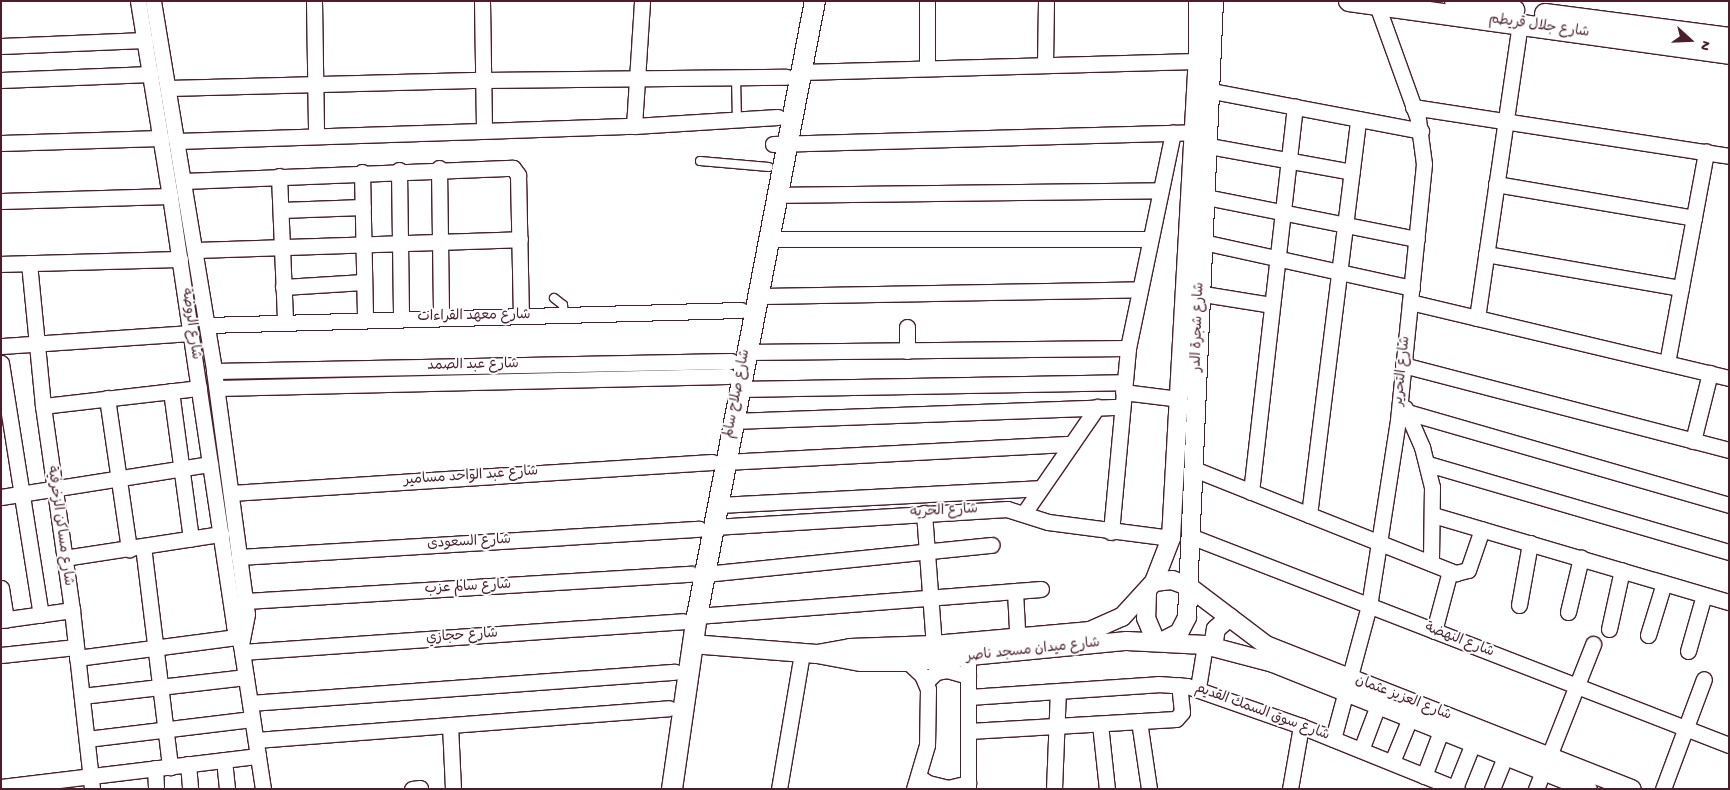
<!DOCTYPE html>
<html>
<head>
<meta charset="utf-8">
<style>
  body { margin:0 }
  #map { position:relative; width:1730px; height:790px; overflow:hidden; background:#fff; font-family:"Gochi Hand","Playpen Sans Arabic",sans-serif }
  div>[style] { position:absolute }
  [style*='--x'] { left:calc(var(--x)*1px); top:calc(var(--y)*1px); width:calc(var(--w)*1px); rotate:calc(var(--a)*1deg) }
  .roads { filter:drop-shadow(1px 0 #4a1f2b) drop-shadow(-1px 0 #4a1f2b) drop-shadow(0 1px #4a1f2b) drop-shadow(0 -1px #4a1f2b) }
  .service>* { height:8px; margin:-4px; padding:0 4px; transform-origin:4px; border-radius:4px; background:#fff }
  .minor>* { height:15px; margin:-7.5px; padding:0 7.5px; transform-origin:7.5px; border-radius:7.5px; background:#fff }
  .tertiary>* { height:18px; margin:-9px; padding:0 9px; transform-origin:9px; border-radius:9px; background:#fff }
  .secondary>* { height:20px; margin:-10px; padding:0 10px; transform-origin:10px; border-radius:10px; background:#fff }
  span { translate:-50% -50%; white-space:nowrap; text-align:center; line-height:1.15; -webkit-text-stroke:4px #fff; paint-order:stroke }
  .street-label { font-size:14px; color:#4a1f2b }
  .frame { position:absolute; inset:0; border:2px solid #4a1f2b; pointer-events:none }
  .north { position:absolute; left:1665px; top:15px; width:50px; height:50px; -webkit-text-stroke:4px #fff; paint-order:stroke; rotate:110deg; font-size:14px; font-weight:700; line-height:20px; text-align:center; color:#4a1f2b }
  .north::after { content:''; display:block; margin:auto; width:18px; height:22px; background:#4a1f2b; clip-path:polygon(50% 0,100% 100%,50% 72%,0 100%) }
</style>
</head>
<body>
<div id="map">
  <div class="roads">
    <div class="service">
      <i style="--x:736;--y:77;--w:43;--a:88.7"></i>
      <i style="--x:700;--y:161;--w:69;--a:5"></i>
      <i style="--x:554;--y:298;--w:11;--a:38"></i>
      <i style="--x:563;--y:305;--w:10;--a:84"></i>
    </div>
    <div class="minor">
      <i style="--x:138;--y:1;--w:198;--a:80.7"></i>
      <i style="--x:170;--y:196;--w:435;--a:81.5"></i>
      <i style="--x:234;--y:626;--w:20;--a:70"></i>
      <i style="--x:241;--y:645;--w:146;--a:81.3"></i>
      <i style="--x:153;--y:1;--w:375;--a:80.6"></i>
      <i style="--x:214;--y:371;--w:245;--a:82.3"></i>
      <i style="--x:247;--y:614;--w:32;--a:101"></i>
      <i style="--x:314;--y:1;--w:133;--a:89.1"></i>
      <i style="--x:482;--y:1;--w:128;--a:89.1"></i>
      <i style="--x:927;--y:1;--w:67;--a:90"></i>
      <i style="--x:1;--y:46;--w:144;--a:-2.4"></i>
      <i style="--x:1045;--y:65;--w:64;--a:-89.1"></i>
      <i style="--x:800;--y:72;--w:398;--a:-1.6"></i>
      <i style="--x:1;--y:80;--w:150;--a:-2.3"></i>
      <i style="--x:168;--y:88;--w:314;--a:-1.5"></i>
      <i style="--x:482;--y:80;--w:304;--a:-0.6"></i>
      <i style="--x:1212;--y:91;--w:213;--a:10.8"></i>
      <i style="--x:1413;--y:107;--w:320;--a:8.8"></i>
      <i style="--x:634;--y:126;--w:125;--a:-86.3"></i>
      <i style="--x:177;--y:141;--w:457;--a:-1.9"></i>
      <i style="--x:634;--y:126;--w:144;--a:-3.6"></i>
      <i style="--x:1;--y:143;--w:160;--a:-1.8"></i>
      <i style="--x:773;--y:144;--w:422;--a:-1.6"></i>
      <i style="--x:1209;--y:146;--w:145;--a:10.3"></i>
      <i style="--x:439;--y:168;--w:150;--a:89.2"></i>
      <i style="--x:399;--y:170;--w:149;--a:89.2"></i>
      <i style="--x:362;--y:172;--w:148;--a:88.8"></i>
      <i style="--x:279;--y:176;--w:146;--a:87.6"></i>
      <i style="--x:184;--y:181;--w:329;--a:-2.3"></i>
      <i style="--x:513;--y:168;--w:9;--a:54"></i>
      <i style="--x:518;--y:175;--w:141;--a:88.8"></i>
      <i style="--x:1496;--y:184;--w:201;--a:9.7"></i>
      <i style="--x:775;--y:195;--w:385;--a:-0.7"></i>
      <i style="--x:1206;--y:197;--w:215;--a:11.3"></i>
      <i style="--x:1;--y:201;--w:169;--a:-1.7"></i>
      <i style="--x:281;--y:210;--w:82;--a:-2.1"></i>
      <i style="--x:767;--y:239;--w:382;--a:0"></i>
      <i style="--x:1203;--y:242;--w:214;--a:12.4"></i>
      <i style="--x:196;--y:250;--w:324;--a:-1.9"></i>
      <i style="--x:1486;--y:254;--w:198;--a:9.9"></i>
      <i style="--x:29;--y:263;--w:144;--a:84.4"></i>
      <i style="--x:43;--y:406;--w:206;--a:81.9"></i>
      <i style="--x:72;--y:610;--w:180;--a:83.6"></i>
      <i style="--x:1;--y:264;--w:179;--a:-1.6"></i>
      <i style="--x:283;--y:287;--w:81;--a:-3.5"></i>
      <i style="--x:1191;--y:292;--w:81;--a:9.2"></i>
      <i style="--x:756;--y:296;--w:383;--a:-1"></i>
      <i style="--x:1410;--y:302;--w:328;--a:13.4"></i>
      <i style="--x:1477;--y:318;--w:297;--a:-81.7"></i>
      <i style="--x:207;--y:325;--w:534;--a:-1.61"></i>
      <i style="--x:1;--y:346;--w:190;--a:-3.9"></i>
      <i style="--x:907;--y:351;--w:24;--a:-90"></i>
      <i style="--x:746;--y:352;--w:382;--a:-0.6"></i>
      <i style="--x:1;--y:363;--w:255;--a:81"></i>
      <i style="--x:1667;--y:363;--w:215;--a:-79.5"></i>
      <i style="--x:1403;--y:365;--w:337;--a:14.6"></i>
      <i style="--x:214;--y:371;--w:517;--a:-1.11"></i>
      <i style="--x:217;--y:388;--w:511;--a:-1.35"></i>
      <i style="--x:739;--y:389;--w:385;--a:-1"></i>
      <i style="--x:171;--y:391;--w:149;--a:82.3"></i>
      <i style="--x:1123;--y:392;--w:56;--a:7.1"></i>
      <i style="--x:107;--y:398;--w:153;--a:81.7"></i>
      <i style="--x:43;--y:406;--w:157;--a:-6.6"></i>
      <i style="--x:1405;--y:408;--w:43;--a:66.4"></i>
      <i style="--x:1422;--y:447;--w:41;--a:76"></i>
      <i style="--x:1432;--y:487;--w:76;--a:90.8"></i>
      <i style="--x:1407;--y:412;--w:335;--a:16.1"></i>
      <i style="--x:733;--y:421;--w:388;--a:-2.1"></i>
      <i style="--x:1693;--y:441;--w:70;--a:-76"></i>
      <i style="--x:725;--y:462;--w:347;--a:-3"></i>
      <i style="--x:1428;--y:464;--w:314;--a:16.3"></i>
      <i style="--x:1194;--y:469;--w:282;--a:21.7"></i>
      <i style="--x:1456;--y:573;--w:12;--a:-14"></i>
      <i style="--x:1468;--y:570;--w:43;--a:-71.1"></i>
      <i style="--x:1251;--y:492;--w:388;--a:-83.5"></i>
      <i style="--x:231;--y:493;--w:482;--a:-3.7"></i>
      <i style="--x:1;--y:497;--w:212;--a:-9"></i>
      <i style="--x:717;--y:505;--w:324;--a:-3"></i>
      <i style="--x:924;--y:513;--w:132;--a:85.7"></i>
      <i style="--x:1024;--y:513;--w:129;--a:-55.4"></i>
      <i style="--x:1309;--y:515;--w:399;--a:-82.9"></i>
      <i style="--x:1433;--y:515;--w:309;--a:16.4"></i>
      <i style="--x:714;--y:527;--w:294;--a:-3.5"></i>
      <i style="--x:1007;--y:509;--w:43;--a:17.6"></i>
      <i style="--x:1048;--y:522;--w:124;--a:7.4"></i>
      <i style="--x:1111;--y:532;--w:185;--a:-84.7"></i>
      <i style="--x:1128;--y:348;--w:220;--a:-78.2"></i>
      <i style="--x:1190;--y:536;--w:578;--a:21.19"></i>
      <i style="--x:143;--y:546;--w:223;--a:83"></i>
      <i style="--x:239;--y:557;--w:461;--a:-3.5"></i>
      <i style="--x:64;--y:558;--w:159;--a:-8.7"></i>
      <i style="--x:705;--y:574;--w:288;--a:-5.8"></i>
      <i style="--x:1;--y:588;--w:32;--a:81"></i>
      <i style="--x:1015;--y:591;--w:57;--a:87"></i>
      <i style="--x:245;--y:601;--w:447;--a:-3.5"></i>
      <i style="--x:1519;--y:605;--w:63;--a:-79.9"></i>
      <i style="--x:1568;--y:612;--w:56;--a:-76.5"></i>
      <i style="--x:697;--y:616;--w:345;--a:-4.5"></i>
      <i style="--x:1;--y:620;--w:72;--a:-8"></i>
      <i style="--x:1609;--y:629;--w:60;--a:-77.6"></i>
      <i style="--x:1434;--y:631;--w:62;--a:-75.1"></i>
      <i style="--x:1648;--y:635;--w:54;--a:-72.9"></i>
      <i style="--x:1688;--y:651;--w:58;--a:-74.1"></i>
      <i style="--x:242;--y:652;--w:442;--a:-4"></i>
      <i style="--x:1;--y:655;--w:75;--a:-6.1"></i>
      <i style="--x:968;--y:657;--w:132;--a:90"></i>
      <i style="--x:77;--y:658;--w:161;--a:-7.5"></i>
      <i style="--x:908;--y:662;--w:19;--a:43"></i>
      <i style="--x:922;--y:675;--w:15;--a:67"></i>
      <i style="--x:928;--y:689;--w:56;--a:91"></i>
      <i style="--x:927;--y:745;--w:46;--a:106.5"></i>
      <i style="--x:926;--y:682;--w:14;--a:-45"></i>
      <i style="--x:936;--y:672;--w:11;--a:-10"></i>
      <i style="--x:947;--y:670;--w:22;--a:16"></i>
      <i style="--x:1198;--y:688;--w:44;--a:-80.8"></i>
      <i style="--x:82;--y:696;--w:165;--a:-6.6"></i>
      <i style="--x:969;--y:697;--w:189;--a:-3.9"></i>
      <i style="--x:1158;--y:684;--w:29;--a:4"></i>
      <i style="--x:1187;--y:686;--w:121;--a:19.3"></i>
      <i style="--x:1301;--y:726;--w:168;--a:22"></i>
      <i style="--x:250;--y:703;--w:426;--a:-4.2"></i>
      <i style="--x:1139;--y:721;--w:69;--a:81.6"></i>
      <i style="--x:1100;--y:724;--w:65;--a:83.9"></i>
      <i style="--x:450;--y:725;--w:64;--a:87.3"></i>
      <i style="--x:969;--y:731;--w:207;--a:-3.3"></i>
      <i style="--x:1176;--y:719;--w:9;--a:-49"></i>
      <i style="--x:1182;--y:712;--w:27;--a:-96"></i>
      <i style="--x:87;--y:739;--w:166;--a:-6.9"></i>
      <i style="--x:1333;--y:739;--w:138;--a:-74.9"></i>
      <i style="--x:1369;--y:606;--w:64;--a:-81"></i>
      <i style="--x:1379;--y:543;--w:124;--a:-81.2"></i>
      <i style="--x:1398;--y:420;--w:257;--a:-84.2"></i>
      <i style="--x:1424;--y:164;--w:45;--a:-97.6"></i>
      <i style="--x:1418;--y:119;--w:121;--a:-109.8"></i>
      <i style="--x:256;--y:740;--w:414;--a:-4.4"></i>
      <i style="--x:1361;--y:750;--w:48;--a:-69.3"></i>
      <i style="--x:224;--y:760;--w:29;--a:84"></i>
      <i style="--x:1392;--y:762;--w:48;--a:-67.8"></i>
      <i style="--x:188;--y:764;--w:25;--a:85"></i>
      <i style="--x:155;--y:768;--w:21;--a:87"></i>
      <i style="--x:1424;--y:776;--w:48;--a:-69.3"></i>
      <i style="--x:919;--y:777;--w:11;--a:34"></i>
      <i style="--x:928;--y:783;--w:21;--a:14"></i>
      <i style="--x:948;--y:788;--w:21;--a:-14"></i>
      <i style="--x:1;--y:787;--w:259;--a:-6.9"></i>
      <i style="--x:1455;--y:788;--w:48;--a:-68.2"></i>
      <i style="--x:412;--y:789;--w:8;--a:-7"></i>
      <i style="--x:779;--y:789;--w:138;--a:-80.4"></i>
      <i style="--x:1054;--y:789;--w:98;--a:-87.7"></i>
      <i style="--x:1290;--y:789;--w:64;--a:-80.1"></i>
      <i style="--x:1492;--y:789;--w:35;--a:-68"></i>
      <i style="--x:1536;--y:789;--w:156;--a:-68.5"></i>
      <i style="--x:1663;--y:789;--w:117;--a:-69.6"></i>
    </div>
    <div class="tertiary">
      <i style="--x:1154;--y:582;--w:18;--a:-6"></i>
      <i style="--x:1172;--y:580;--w:17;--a:21"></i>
      <i style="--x:1188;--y:586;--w:98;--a:37.1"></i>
      <i style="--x:1266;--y:645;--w:393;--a:21.5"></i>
      <i style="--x:1147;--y:593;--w:25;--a:92"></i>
      <i style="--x:1146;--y:618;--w:25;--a:67"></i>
      <i style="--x:1163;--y:641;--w:18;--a:-27"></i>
      <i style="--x:1179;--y:633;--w:18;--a:-63"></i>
      <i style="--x:1187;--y:617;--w:617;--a:-87.49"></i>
      <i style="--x:692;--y:644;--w:125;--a:4.6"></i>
      <i style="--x:817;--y:654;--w:45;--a:10.3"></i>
      <i style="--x:861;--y:662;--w:47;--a:0"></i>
      <i style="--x:908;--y:662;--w:220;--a:-5.5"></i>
      <i style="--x:1127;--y:641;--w:78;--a:2.9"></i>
      <i style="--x:1205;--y:645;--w:70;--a:14.8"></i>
      <i style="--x:1273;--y:663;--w:339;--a:21.8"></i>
      <i style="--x:1213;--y:647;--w:18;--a:-81"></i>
      <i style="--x:1216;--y:629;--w:18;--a:-41"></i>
      <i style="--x:817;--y:654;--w:34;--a:-10"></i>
      <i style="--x:850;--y:648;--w:84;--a:-2"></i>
      <i style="--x:934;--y:645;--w:157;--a:-5.1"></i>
      <i style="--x:1090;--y:631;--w:35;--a:-24"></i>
      <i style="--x:1122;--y:617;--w:47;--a:-47.6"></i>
      <i style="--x:1154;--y:582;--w:47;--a:-68.9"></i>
      <i style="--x:1171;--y:538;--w:478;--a:-86.8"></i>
      <i style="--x:1198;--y:61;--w:60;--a:-90"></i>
    </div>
    <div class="secondary">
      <i style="--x:1349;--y:1;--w:384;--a:7.9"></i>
      <i style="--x:1455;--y:1;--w:60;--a:8.7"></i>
      <i style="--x:1545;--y:14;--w:186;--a:7.4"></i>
      <i style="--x:672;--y:789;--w:175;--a:-81.8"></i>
      <i style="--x:697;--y:616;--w:626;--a:-79.14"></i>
    </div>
  </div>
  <div class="street-label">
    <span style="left:1539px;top:27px;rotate:8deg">شارع جلال قريطم</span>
    <span style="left:474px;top:317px;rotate:-1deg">شارع معهد القراءات</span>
    <span style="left:190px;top:324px;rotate:82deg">شارع الروضة</span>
    <span style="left:1199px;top:327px;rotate:-88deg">شارع شجرة الدر</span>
    <span style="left:473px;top:366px;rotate:-1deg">شارع عبد الصمد</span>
    <span style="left:1403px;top:371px;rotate:-84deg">شارع التحرير</span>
    <span style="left:738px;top:394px;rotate:-79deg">شارع صلاح سالم</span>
    <span style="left:471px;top:477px;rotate:-4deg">شارع عبد الواحد مسامير</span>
    <span style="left:944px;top:512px;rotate:-3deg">شارع الحريه</span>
    <span style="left:59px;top:526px;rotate:82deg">شارع مساكن الزخرفية</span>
    <span style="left:469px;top:543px;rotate:-3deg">شارع السعودى</span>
    <span style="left:468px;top:588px;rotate:-3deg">شارع سالم عزب</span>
    <span style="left:462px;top:637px;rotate:-4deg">شارع حجازي</span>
    <span style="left:1459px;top:641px;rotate:21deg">شارع النهضة</span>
    <span style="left:1033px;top:651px;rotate:-6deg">شارع ميدان مسجد ناصر</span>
    <span style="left:1403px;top:699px;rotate:21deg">شارع العزيز عثمان</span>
    <span style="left:1262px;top:713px;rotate:20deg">شارع سوق السمك القديم</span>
  </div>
  <div class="frame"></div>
  <div class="north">N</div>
</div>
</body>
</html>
